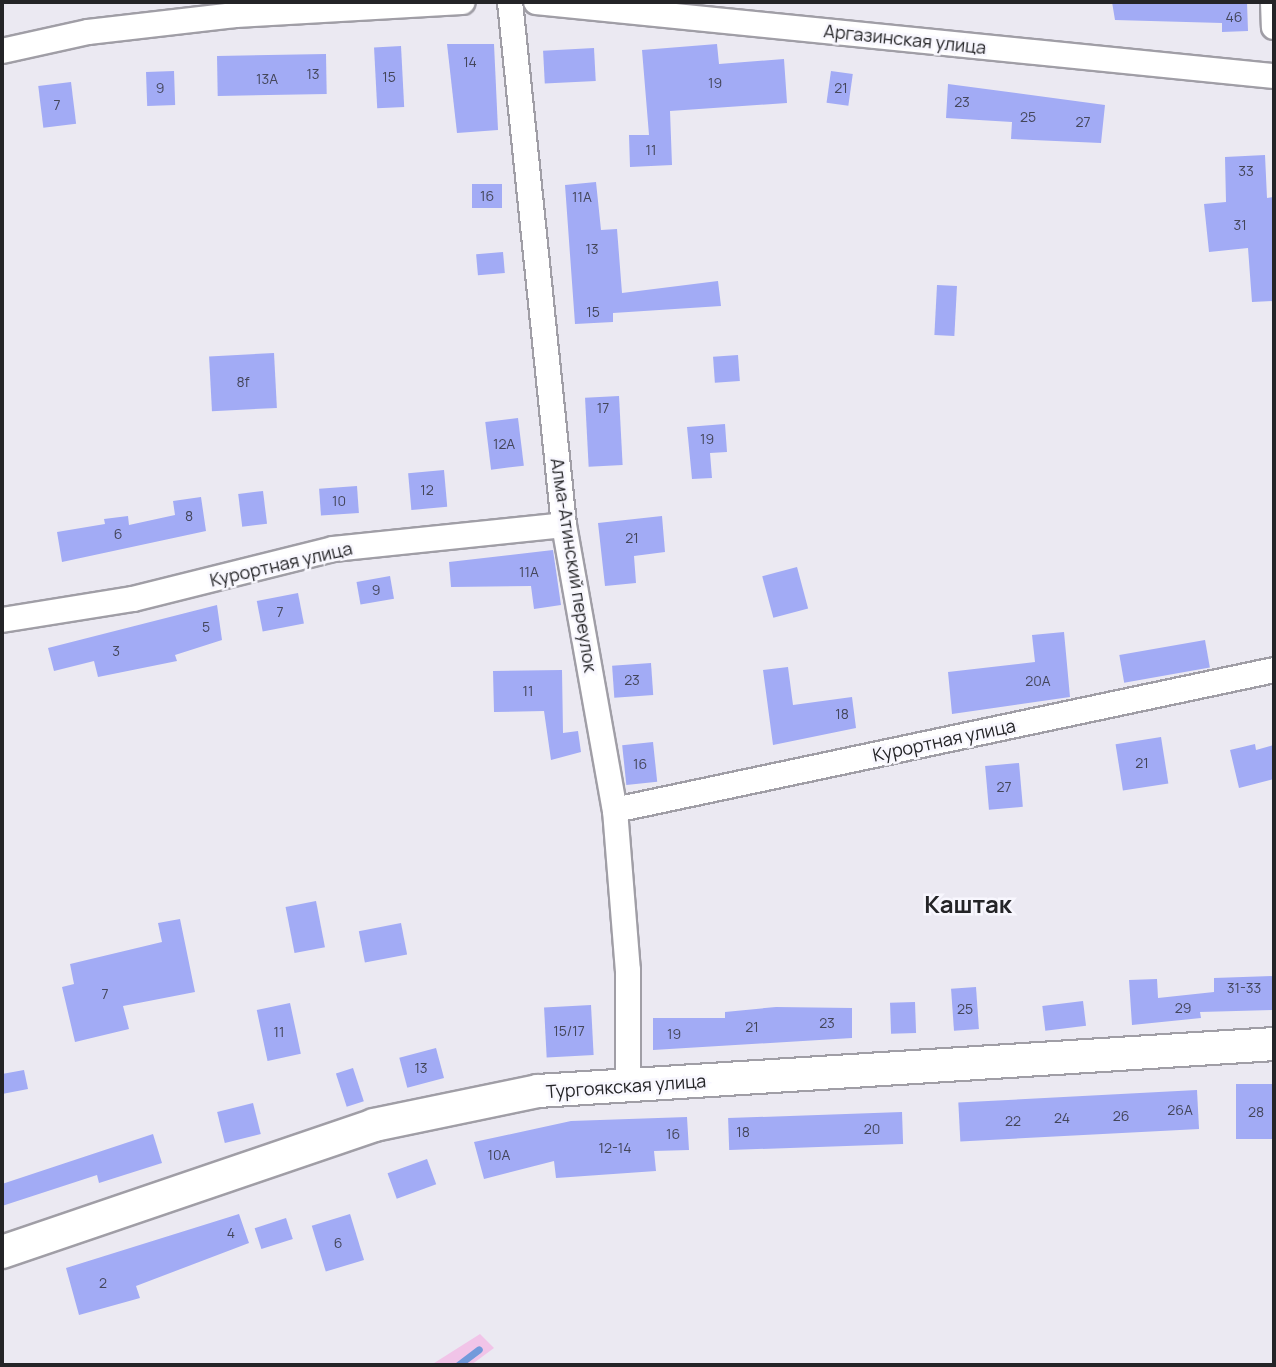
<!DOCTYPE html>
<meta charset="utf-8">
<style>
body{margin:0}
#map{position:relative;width:1276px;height:1367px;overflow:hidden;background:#ebe9f2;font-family:Manrope,sans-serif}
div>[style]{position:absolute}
.green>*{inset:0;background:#f1c4e8}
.stream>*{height:7px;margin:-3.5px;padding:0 3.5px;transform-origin:3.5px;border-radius:3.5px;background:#729adb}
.building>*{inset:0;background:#a2abf5;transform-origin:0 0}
.roads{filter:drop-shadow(2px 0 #a09ea6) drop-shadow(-2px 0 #a09ea6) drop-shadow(0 2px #a09ea6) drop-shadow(0 -2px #a09ea6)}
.minor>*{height:24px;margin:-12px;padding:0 12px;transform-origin:12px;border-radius:12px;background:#fff}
.major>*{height:32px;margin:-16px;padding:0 16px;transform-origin:16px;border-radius:16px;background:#fff}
span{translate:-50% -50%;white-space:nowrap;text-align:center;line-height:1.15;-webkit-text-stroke:5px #f8f7fe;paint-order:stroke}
.number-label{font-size:14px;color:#44465a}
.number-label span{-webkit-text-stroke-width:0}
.street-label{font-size:18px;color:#242427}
.district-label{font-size:24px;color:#242427;font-weight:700}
.frame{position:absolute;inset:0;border:4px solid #242427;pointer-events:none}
</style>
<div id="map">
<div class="green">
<div style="clip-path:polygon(480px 1334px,494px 1348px,471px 1365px,431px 1365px)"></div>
</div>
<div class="stream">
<div style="left:458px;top:1365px;width:26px;rotate:-37deg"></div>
</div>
<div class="building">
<div style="clip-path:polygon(1112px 2px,1247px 2px,1248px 31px,1222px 32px,1222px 23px,1115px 20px)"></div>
<div style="clip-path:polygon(447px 44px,494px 44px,498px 130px,457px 133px)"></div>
<div style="clip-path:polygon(717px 44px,719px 64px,784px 59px,787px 103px,670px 111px,672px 165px,630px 167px,629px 135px,649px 135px,642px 50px)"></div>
<div style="left:401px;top:46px;width:61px;height:27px;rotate:87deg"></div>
<div style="left:594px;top:48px;width:33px;height:51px;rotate:87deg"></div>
<div style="left:326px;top:54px;width:40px;height:109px;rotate:89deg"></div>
<div style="left:174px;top:71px;width:34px;height:28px;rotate:88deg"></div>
<div style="left:831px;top:71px;width:22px;height:32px;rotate:8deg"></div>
<div style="left:71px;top:82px;width:42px;height:33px;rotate:83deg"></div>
<div style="clip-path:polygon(948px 84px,1105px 105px,1101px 143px,1011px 139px,1012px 122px,946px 118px)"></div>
<div style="clip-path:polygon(1265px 155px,1267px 198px,1274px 197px,1274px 301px,1252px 302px,1248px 248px,1209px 252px,1204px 204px,1226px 202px,1225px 157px)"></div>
<div style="clip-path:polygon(596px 182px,601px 230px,617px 229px,622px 293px,718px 281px,721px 306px,613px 313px,613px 322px,575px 324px,565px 185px)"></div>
<div style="left:472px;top:184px;width:30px;height:24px"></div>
<div style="left:503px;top:252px;width:21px;height:27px;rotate:85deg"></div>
<div style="left:937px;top:285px;width:20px;height:50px;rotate:3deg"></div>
<div style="left:274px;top:353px;width:55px;height:65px;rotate:87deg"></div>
<div style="left:738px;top:355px;width:26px;height:25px;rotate:86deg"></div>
<div style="left:619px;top:396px;width:69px;height:34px;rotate:87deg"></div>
<div style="left:518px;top:418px;width:48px;height:33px;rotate:83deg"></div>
<div style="clip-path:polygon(725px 424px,727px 452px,710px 453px,712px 478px,692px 479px,687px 427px)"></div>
<div style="left:444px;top:470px;width:37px;height:36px;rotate:85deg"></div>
<div style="left:357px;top:486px;width:27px;height:38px;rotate:86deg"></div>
<div style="left:263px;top:491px;width:33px;height:25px;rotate:83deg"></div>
<div style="clip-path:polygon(201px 497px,206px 531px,62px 562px,57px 532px,105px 524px,104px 519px,128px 516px,129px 525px,175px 515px,173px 501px)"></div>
<div style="clip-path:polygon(662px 516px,665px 552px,634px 556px,636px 583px,605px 586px,598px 523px)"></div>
<div style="clip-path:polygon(553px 550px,561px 605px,534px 609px,531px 586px,451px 587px,449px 562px)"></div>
<div style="left:797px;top:567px;width:43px;height:36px;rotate:75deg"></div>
<div style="left:390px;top:576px;width:23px;height:34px;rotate:80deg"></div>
<div style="left:298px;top:593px;width:31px;height:42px;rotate:79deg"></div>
<div style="clip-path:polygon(217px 605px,222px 640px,175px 655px,177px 661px,98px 677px,94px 661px,54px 671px,48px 648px)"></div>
<div style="clip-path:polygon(1064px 632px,1070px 697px,952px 714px,948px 672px,1035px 662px,1032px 635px)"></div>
<div style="left:1205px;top:640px;width:28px;height:87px;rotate:80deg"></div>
<div style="left:651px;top:663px;width:32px;height:39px;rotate:86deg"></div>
<div style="clip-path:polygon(788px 667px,793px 705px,852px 697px,856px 728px,773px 745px,763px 670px)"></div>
<div style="clip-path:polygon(562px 670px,563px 733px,578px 731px,581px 752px,551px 760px,544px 711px,494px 712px,493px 671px)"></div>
<div style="left:1161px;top:737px;width:47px;height:46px;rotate:81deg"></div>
<div style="left:653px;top:742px;width:40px;height:31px;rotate:84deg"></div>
<div style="clip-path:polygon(1255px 744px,1256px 750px,1274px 745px,1274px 779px,1239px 788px,1230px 750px)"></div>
<div style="left:1019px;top:763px;width:44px;height:34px;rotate:85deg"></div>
<div style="left:316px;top:901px;width:47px;height:31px;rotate:79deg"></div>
<div style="clip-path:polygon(180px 919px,195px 992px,123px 1006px,129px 1029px,75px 1042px,62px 987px,74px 984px,70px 964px,162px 942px,158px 923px)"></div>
<div style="left:401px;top:923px;width:32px;height:43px;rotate:79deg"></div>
<div style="clip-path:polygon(1274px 976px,1274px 1010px,1200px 1012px,1201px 1018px,1132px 1025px,1129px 980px,1157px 979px,1158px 998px,1214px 992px,1214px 978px)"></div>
<div style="left:976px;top:987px;width:42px;height:25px;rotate:86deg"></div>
<div style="left:1083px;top:1001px;width:25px;height:41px;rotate:83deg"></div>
<div style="left:915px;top:1002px;width:31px;height:25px;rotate:88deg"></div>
<div style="left:290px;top:1003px;width:52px;height:34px;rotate:78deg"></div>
<div style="left:591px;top:1005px;width:50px;height:47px;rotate:87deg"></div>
<div style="clip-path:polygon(776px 1007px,852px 1008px,852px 1038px,653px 1050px,653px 1018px,725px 1018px,725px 1012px)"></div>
<div style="left:436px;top:1048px;width:31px;height:38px;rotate:75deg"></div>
<div style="left:353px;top:1068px;width:35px;height:18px;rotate:72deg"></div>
<div style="clip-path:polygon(24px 1070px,28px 1089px,2px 1094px,2px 1074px)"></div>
<div style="left:1274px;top:1084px;width:55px;height:38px;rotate:90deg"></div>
<div style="left:1197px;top:1090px;width:39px;height:239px;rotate:87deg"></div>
<div style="left:253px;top:1103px;width:32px;height:37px;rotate:76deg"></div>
<div style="left:902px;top:1112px;width:32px;height:174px;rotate:88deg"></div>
<div style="clip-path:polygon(687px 1117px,689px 1150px,654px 1151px,656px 1171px,556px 1178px,554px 1161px,484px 1179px,474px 1142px,571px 1121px)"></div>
<div style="clip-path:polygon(153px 1134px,162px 1163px,99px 1183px,97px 1175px,2px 1206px,2px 1184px)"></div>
<div style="left:427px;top:1159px;width:27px;height:42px;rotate:70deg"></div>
<div style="clip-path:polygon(239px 1214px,249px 1243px,136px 1286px,140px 1298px,79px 1315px,66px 1268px)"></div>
<div style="left:350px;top:1214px;width:48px;height:40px;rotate:73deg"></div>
<div style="left:286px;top:1218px;width:22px;height:33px;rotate:72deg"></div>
</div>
<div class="roads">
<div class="minor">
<div style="left:510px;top:2px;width:526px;rotate:84.11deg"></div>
<div style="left:564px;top:525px;width:290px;rotate:79.9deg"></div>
<div style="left:615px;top:810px;width:161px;rotate:85.4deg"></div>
<div style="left:628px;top:970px;width:116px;rotate:90deg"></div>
<div style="left:536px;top:2px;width:742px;rotate:5.73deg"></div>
<div style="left:1273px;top:2px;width:25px;rotate:88deg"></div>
<div style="left:2px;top:51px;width:88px;rotate:-12.5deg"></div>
<div style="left:88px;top:32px;width:148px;rotate:-6.6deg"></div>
<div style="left:235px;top:15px;width:228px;rotate:-3.3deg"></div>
<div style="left:2px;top:620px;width:133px;rotate:-9.1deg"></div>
<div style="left:133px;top:599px;width:206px;rotate:-14deg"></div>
<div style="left:333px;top:549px;width:232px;rotate:-5.9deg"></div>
<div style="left:615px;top:810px;width:674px;rotate:-11.99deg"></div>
</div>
<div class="major">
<div style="left:2px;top:1252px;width:393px;rotate:-18.8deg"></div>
<div style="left:374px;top:1125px;width:167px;rotate:-11.7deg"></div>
<div style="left:538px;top:1091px;width:737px;rotate:-3.65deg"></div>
</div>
</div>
<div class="number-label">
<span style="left:1234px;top:17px">46</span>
<span style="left:470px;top:62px">14</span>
<span style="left:313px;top:74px">13</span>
<span style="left:389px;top:77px">15</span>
<span style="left:267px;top:79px">13А</span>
<span style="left:715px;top:83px">19</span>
<span style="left:160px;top:88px">9</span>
<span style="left:841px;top:88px">21</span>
<span style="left:962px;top:102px">23</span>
<span style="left:57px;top:105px">7</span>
<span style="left:1028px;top:117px">25</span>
<span style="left:1083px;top:122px">27</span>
<span style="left:651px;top:150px">11</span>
<span style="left:1246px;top:171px">33</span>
<span style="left:487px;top:196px">16</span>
<span style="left:582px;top:197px">11А</span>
<span style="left:1240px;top:225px">31</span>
<span style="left:592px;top:249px">13</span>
<span style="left:593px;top:312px">15</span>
<span style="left:243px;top:382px">8f</span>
<span style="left:603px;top:408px">17</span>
<span style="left:707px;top:439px">19</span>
<span style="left:504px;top:444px">12А</span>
<span style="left:427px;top:490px">12</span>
<span style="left:339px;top:501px">10</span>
<span style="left:189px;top:516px">8</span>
<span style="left:118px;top:534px">6</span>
<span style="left:632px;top:538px">21</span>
<span style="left:529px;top:572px">11А</span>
<span style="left:376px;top:590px">9</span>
<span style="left:280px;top:612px">7</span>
<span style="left:206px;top:627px">5</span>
<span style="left:116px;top:651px">3</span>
<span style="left:632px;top:680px">23</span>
<span style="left:1038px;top:681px">20А</span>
<span style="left:528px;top:691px">11</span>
<span style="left:842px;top:714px">18</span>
<span style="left:1142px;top:763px">21</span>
<span style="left:640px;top:764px">16</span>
<span style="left:1004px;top:787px">27</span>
<span style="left:1244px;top:988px">31-33</span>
<span style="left:105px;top:994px">7</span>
<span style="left:1183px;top:1008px">29</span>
<span style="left:965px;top:1009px">25</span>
<span style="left:827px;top:1023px">23</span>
<span style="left:752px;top:1027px">21</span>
<span style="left:569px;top:1031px">15/17</span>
<span style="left:279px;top:1032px">11</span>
<span style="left:674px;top:1034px">19</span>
<span style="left:421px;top:1068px">13</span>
<span style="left:1180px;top:1110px">26А</span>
<span style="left:1256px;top:1112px">28</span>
<span style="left:1121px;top:1116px">26</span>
<span style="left:1062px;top:1118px">24</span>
<span style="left:1013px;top:1121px">22</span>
<span style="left:872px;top:1129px">20</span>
<span style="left:743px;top:1132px">18</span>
<span style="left:673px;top:1134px">16</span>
<span style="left:615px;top:1148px">12-14</span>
<span style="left:499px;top:1155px">10А</span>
<span style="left:231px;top:1233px">4</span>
<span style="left:338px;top:1243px">6</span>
<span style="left:103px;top:1283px">2</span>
</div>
<div class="street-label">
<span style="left:905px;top:39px;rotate:6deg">Аргазинская улица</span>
<span style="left:281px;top:564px;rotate:-13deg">Курортная улица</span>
<span style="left:574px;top:565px;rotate:81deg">Алма-Атинский переулок</span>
<span style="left:944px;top:740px;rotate:-12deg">Курортная улица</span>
<span style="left:626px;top:1086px;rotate:-4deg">Тургоякская улица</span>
</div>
<div class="district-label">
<span style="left:968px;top:904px">Каштак</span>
</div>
<div class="frame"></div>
</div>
